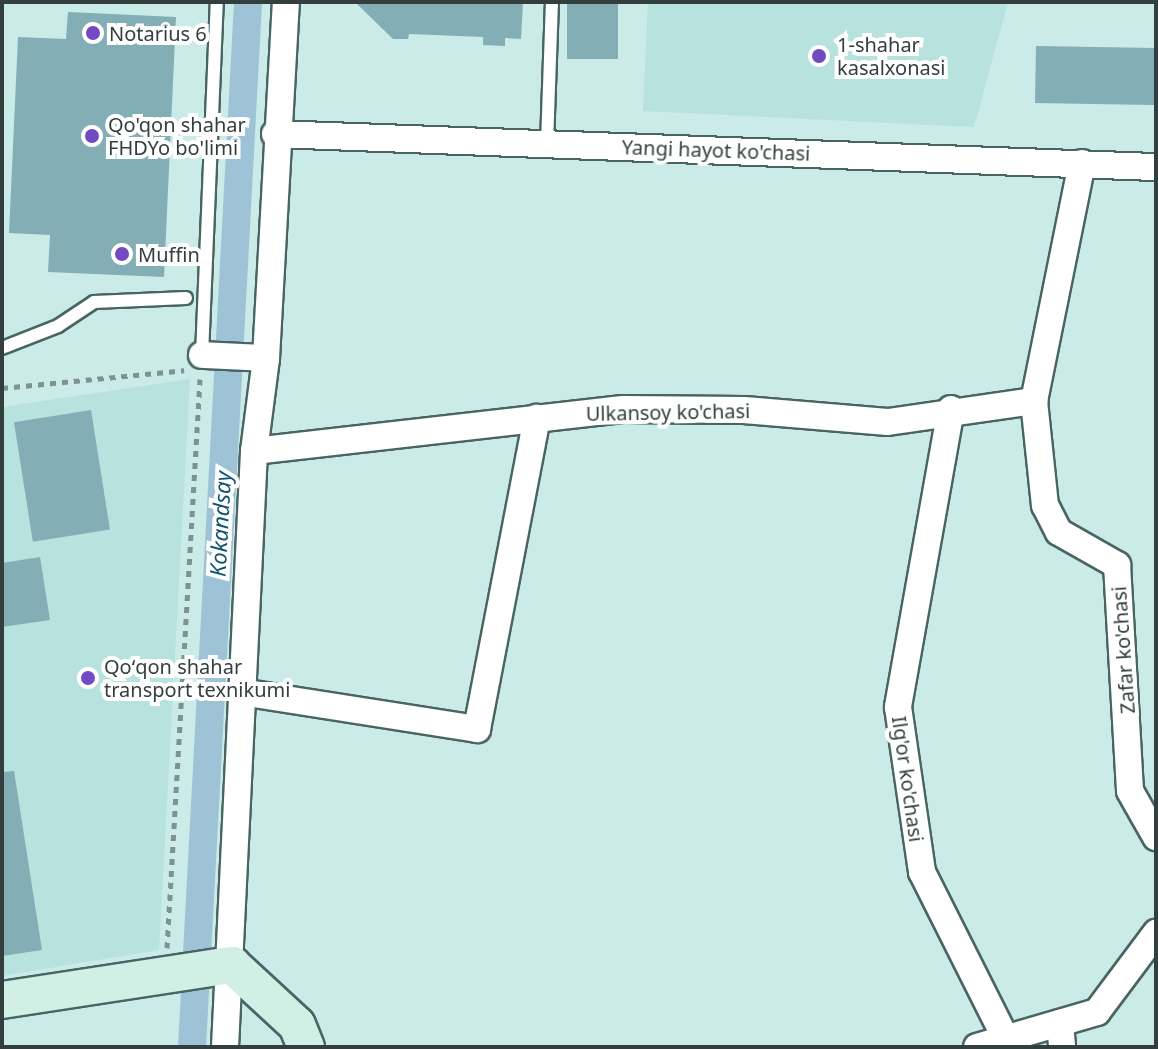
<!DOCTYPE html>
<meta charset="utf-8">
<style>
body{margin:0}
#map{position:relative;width:1158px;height:1049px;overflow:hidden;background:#caebe7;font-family:"Noto Sans",sans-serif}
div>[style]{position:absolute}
.built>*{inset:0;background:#b7e2de}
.canal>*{height:28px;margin:-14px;padding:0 14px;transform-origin:14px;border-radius:14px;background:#9fc3d6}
.building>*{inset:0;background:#83aeb5;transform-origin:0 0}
.path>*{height:5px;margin-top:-2.5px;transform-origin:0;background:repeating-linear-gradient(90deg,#7c9390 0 6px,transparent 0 12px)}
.roads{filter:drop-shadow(2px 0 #486563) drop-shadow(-2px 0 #486563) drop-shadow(0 2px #486563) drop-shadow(0 -2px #486563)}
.lane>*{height:12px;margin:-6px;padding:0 6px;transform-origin:6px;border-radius:6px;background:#fff}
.street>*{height:26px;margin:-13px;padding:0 13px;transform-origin:13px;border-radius:13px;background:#fff}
.secondary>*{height:36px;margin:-18px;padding:0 18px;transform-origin:18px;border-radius:18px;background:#d2efe5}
.dots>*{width:22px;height:22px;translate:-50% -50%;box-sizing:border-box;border:4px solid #fff;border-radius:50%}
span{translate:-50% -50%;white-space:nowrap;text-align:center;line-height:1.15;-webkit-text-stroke:8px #fff;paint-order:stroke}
.poi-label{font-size:20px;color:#323f3e}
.left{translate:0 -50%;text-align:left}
.street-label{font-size:20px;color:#323f3e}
.water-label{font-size:22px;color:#10536e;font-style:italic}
.frame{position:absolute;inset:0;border:4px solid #323f3e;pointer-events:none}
</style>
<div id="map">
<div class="built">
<div style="clip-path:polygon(648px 2px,1008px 2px,974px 127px,643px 111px)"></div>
<div style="clip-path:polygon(190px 379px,159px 950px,2px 976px,2px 407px)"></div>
</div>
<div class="canal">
<div style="left:192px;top:1047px;width:1046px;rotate:-86.93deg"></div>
</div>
<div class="building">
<div style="clip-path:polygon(355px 2px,523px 2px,521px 39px,505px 38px,505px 46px,483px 45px,483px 37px,409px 34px,408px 39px,393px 39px)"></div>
<div style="left:567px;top:2px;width:51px;height:57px"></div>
<div style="clip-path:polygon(68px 12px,176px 17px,164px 277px,48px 272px,50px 235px,9px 233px,18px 37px,66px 39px)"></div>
<div style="left:1036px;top:46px;width:120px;height:57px;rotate:1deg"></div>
<div style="left:91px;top:410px;width:121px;height:78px;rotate:81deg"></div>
<div style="clip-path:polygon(40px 557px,50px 620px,2px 627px,2px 563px)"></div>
<div style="clip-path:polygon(14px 771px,42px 950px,2px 956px,2px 772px)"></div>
</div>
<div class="path">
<div style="left:2px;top:388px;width:183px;rotate:-5.6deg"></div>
<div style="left:167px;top:948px;width:570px;rotate:-86.68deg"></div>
</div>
<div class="roads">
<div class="lane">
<div style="left:547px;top:144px;width:142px;rotate:-88deg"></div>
<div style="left:2px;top:348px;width:60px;rotate:-21.4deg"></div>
<div style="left:58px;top:326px;width:43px;rotate:-33.7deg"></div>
<div style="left:94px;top:302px;width:92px;rotate:-2.5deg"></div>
<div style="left:202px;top:355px;width:353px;rotate:-87.6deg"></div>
</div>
<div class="street">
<div style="left:275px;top:134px;width:882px;rotate:2.15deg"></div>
<div style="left:1082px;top:163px;width:243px;rotate:101.4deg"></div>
<div style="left:1034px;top:401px;width:105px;rotate:84deg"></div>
<div style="left:1045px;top:505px;width:30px;rotate:63deg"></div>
<div style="left:1059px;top:532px;width:67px;rotate:29.6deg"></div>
<div style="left:1117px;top:565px;width:226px;rotate:86.7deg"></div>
<div style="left:1130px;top:791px;width:53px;rotate:60.5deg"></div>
<div style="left:202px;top:355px;width:64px;rotate:2.7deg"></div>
<div style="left:951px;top:409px;width:303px;rotate:100.1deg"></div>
<div style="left:898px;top:707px;width:167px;rotate:81.7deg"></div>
<div style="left:922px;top:872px;width:187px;rotate:63.3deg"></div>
<div style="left:254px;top:451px;width:371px;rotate:-6.5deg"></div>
<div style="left:623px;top:409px;width:121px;rotate:0.5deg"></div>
<div style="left:744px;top:410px;width:144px;rotate:4.8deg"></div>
<div style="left:888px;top:422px;width:148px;rotate:-8.2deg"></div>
<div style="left:241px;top:692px;width:239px;rotate:8.9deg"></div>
<div style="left:477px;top:729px;width:317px;rotate:-79.1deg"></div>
<div style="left:1060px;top:1023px;width:24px;rotate:85deg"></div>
<div style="left:225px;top:1047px;width:597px;rotate:-87.21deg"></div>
<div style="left:254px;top:451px;width:94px;rotate:-82.6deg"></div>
<div style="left:266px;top:358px;width:357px;rotate:-86.8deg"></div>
<div style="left:977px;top:1047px;width:125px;rotate:-16.3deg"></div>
<div style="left:1097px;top:1012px;width:99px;rotate:-53.2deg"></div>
</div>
<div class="secondary">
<div style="left:2px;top:1000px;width:233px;rotate:-8.7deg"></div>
<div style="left:232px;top:965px;width:88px;rotate:42.7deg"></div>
<div style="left:297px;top:1025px;width:24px;rotate:68deg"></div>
</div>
</div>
<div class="dots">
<div style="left:93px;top:33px;background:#724bc3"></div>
<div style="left:819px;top:56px;background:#724bc3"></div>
<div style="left:92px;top:136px;background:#724bc3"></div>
<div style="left:122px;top:254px;background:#724bc3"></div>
<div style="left:88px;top:678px;background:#724bc3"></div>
</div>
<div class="poi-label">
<span class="left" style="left:109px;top:33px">Notarius 6</span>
<span class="left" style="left:837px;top:56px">1-shahar<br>kasalxonasi</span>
<span class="left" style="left:108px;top:136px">Qo'qon shahar<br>FHDYo bo'limi</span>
<span class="left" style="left:138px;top:254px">Muffin</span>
<span class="left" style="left:104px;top:678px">Qoʻqon shahar<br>transport texnikumi</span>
</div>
<div class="street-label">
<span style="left:716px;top:150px;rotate:2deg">Yangi hayot ko'chasi</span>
<span style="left:668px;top:412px;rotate:-1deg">Ulkansoy ko'chasi</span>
<span style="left:1123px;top:650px;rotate:-94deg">Zafar ko'chasi</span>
<span style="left:908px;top:779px;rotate:82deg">Ilg'or ko'chasi</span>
</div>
<div class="water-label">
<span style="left:220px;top:524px;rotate:-87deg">Kokandsay</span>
</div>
<div class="frame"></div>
</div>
